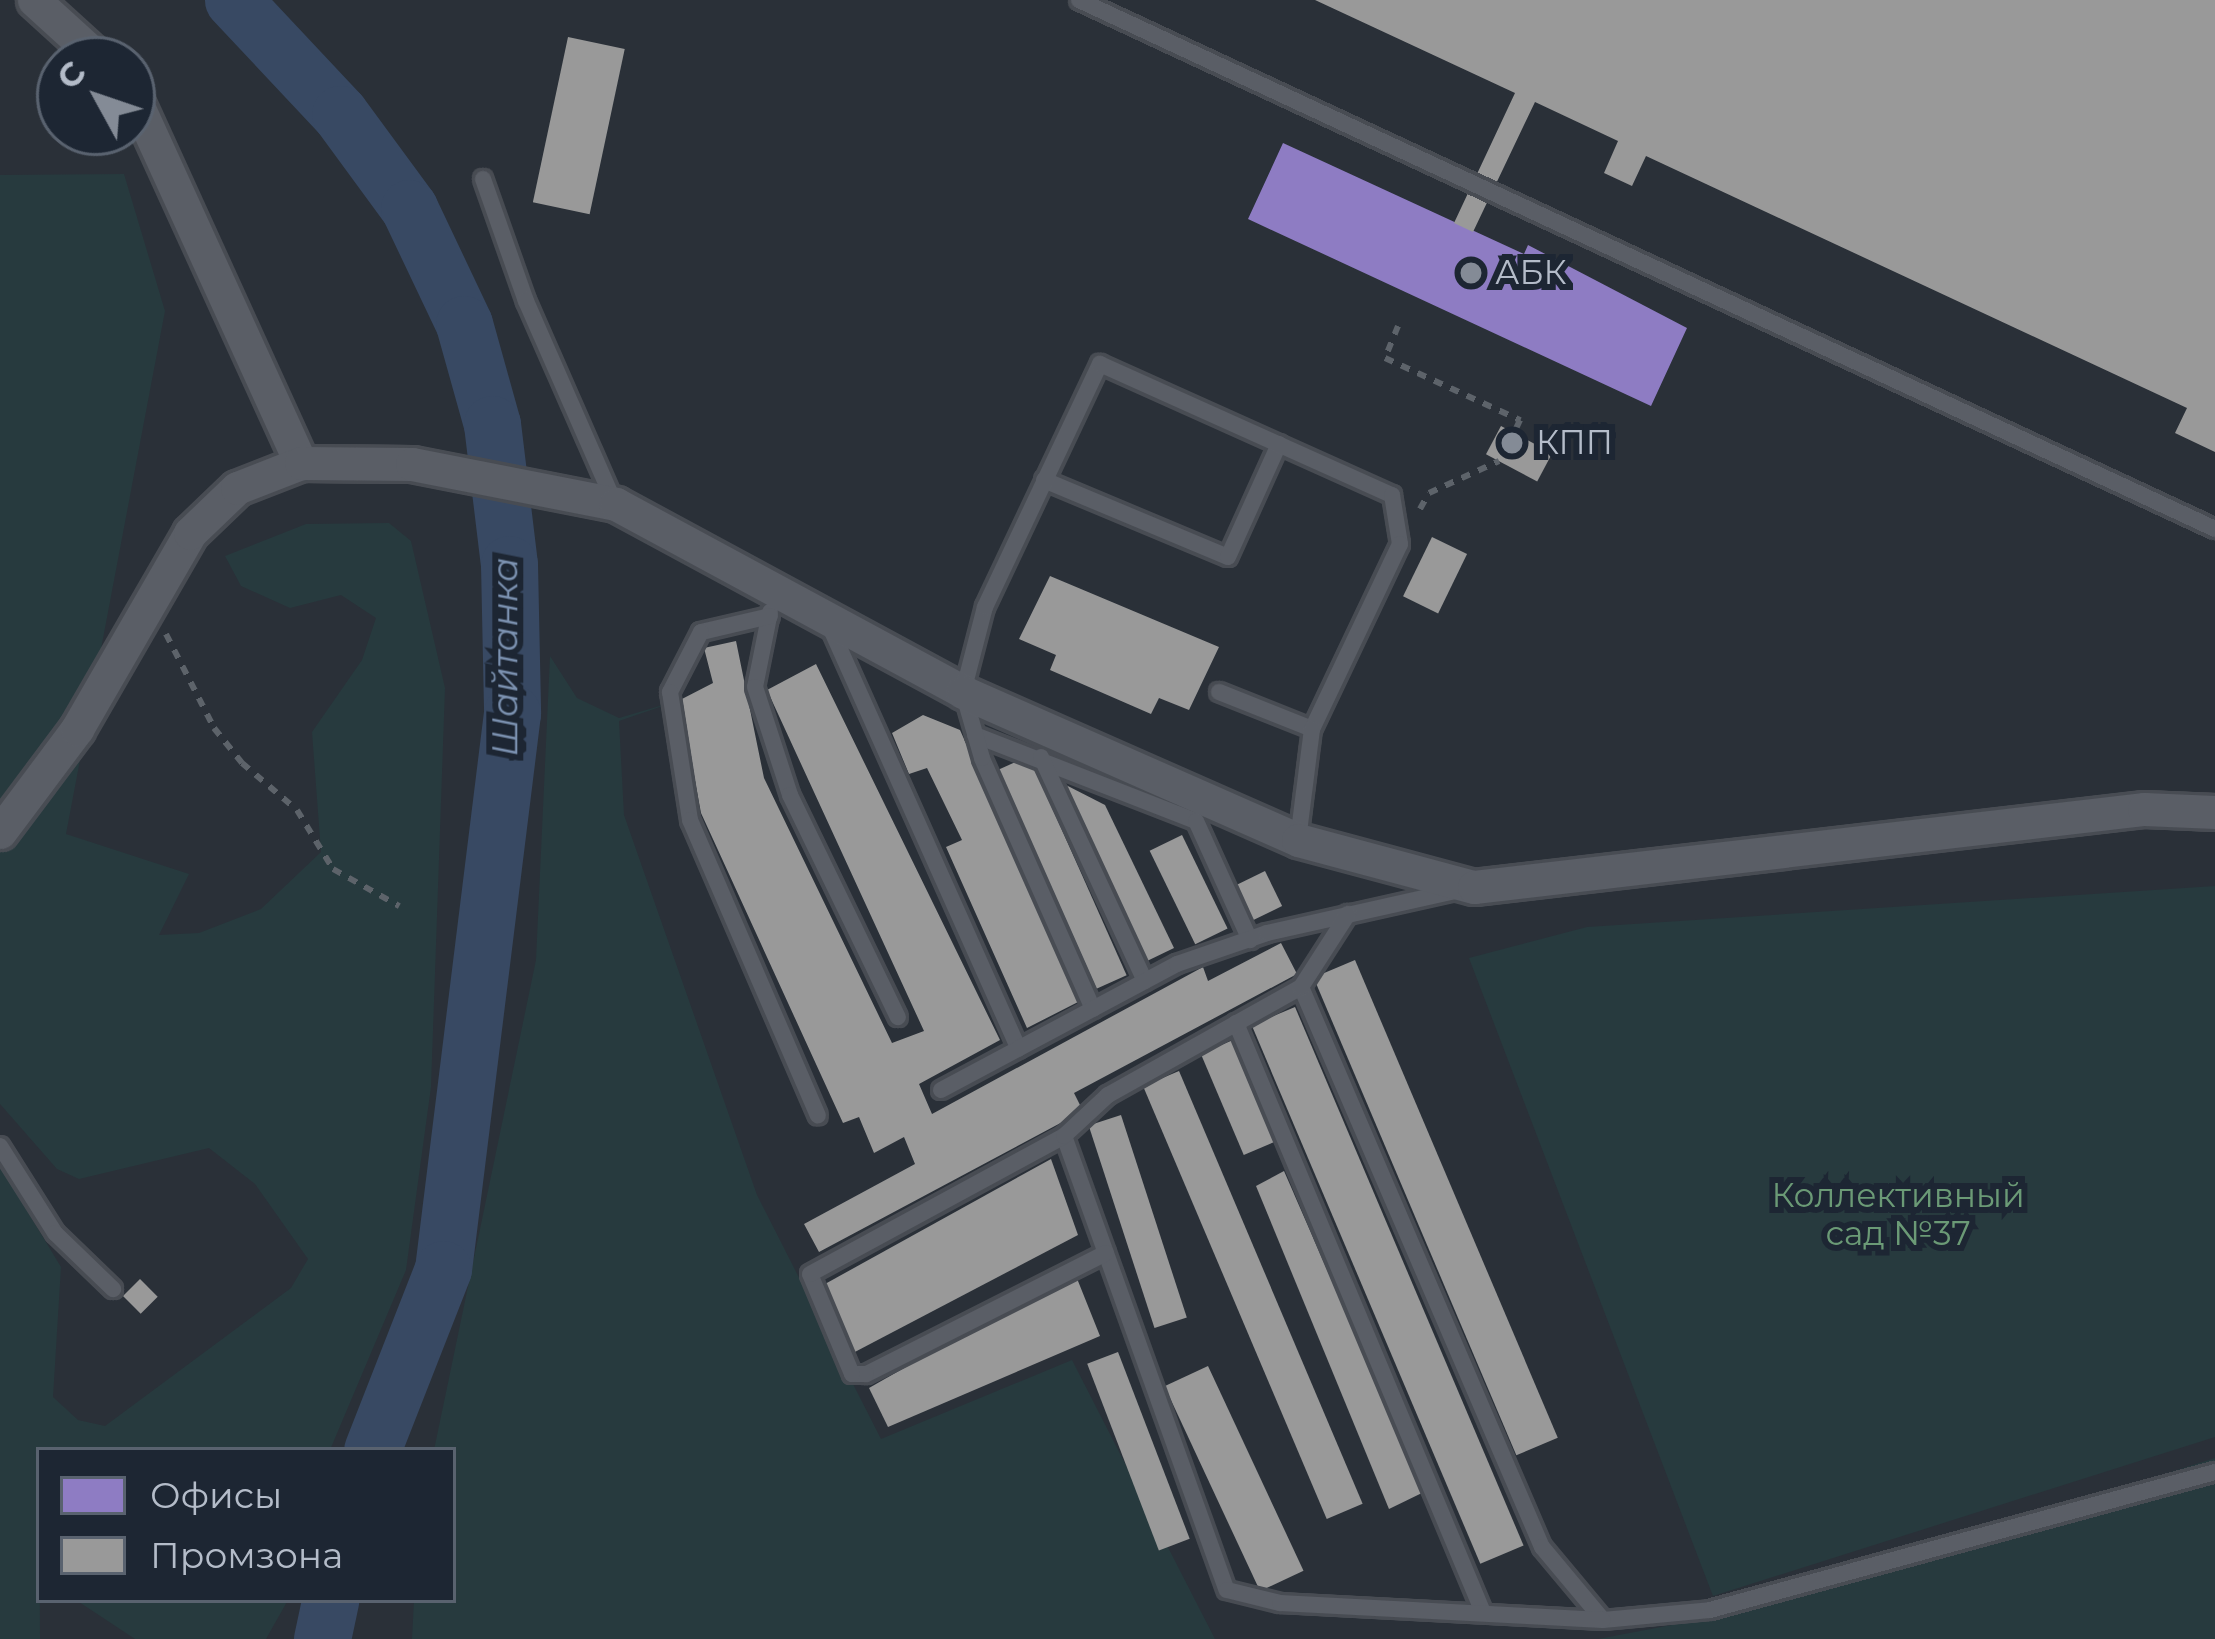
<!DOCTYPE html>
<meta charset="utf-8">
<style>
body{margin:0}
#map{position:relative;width:2215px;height:1639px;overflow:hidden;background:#2a3038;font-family:Montserrat,sans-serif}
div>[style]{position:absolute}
.green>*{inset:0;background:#273a3e}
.offices>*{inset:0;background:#8e7cc3}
.industry>*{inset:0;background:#999;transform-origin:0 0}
.river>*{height:57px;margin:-28.5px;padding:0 28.5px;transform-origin:28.5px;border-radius:28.5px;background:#384963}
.path>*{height:6px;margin-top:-3px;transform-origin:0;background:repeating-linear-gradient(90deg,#5d636a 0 9px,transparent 0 18px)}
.roads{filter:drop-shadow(3px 0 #484c53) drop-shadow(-3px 0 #484c53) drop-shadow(0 3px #484c53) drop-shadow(0 -3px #484c53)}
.service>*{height:16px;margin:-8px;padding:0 8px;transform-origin:8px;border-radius:8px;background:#5a5e66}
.minor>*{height:33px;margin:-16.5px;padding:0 16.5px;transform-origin:16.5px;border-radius:16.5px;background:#5a5e66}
.dots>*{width:33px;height:33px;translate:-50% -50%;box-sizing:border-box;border:6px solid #1d2633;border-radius:50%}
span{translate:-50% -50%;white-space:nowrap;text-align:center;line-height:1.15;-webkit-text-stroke:12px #1d2633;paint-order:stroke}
.poi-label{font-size:33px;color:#b4bcc9}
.left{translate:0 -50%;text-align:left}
.park-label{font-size:33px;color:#6b9a76}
.water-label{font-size:36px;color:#7c92b1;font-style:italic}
.legend{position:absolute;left:36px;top:1447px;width:420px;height:156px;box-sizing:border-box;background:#1d2633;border:3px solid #59626f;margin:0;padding:15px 21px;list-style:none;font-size:36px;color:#b4bcc9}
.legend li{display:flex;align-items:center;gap:24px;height:60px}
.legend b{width:60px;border:3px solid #59626f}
.north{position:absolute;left:36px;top:36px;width:120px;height:120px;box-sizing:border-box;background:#1d2633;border:3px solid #59626f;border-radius:50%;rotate:310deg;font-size:33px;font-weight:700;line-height:48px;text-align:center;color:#b4bcc9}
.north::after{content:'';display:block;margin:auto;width:42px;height:54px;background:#848b96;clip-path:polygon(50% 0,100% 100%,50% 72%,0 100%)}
</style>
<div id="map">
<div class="green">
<div style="clip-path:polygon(124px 174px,165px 311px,66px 834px,189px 874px,159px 935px,199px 933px,261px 909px,321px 852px,312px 732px,362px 660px,376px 618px,341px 595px,290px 608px,241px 586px,225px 556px,306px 524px,389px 523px,411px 541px,445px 688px,431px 1087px,406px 1270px,330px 1450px,39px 1450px,40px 1639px,0 1639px,0 1166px,61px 1267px,53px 1397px,78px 1420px,105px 1426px,291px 1288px,308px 1259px,255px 1184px,209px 1148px,79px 1179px,57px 1169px,0 1104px,0 175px)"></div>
<div style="clip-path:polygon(550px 656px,577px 698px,619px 718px,680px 700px,619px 721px,624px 815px,757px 1195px,881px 1439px,1072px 1360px,1215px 1639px,412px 1639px,414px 1600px,453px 1600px,453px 1450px,434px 1450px,536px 960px)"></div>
<div style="clip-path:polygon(2215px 886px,2215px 1437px,1713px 1596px,1469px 958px,1587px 927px)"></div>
<div style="clip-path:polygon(2215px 1458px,2215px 1639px,1598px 1639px,1719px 1616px)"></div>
<div style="clip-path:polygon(76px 1600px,288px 1600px,266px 1639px,135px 1639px)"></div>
</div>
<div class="offices">
<div style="clip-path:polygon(1283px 143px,1524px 254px,1528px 245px,1687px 328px,1651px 406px,1248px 219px)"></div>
</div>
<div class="industry">
<div style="clip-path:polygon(1315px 0,2215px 0,2215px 452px,2175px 433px,2187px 408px,1646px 156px,1632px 186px,1604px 173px,1618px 141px,1535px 102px,1473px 232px,1454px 223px,1515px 93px)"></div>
<div style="left:568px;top:37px;width:58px;height:169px;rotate:12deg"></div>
<div style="left:1501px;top:426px;width:58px;height:32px;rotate:28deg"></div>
<div style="left:1432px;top:537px;width:39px;height:66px;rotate:26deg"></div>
<div style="clip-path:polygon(1050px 576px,1219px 647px,1189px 710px,1159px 698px,1151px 714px,1050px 670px,1056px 655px,1019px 639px)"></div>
<div style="clip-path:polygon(736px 641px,764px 778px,892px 1043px,924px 1031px,767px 690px,816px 664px,1000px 1040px,919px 1084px,932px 1114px,1203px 967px,1208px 981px,1281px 943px,1297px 974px,1074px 1093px,1083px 1111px,819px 1252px,804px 1224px,915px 1164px,904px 1137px,874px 1153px,859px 1117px,843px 1123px,701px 813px,680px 700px,713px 683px,704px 648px)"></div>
<div style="clip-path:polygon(923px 715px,960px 730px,1080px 1001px,1027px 1028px,946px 847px,962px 840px,927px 768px,909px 774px,892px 733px)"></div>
<div style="left:1029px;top:756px;width:240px;height:33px;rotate:66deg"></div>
<div style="clip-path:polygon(1060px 782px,1105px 805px,1174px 948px,1145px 962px)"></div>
<div style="left:1182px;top:835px;width:104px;height:36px;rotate:64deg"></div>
<div style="left:1265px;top:871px;width:39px;height:33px;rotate:64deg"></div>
<div style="left:1355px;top:960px;width:519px;height:45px;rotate:67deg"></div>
<div style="left:1295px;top:1007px;width:585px;height:47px;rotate:67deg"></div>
<div style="left:1233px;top:1040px;width:110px;height:35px;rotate:67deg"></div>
<div style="left:1179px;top:1071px;width:470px;height:39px;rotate:67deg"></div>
<div style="left:1121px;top:1115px;width:213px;height:34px;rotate:72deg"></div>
<div style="clip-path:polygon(1051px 1159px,1078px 1235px,851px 1354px,825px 1284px)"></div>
<div style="clip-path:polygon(1284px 1171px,1424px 1492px,1389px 1509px,1256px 1186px)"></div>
<div style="clip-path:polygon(1074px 1271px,1100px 1336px,888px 1427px,869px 1388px)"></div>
<div style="left:140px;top:1279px;width:25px;height:24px;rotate:45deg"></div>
<div style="left:1118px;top:1352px;width:200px;height:33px;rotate:69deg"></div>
<div style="left:1208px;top:1366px;width:226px;height:48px;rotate:65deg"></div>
</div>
<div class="river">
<div style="left:233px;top:0;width:156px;rotate:46.8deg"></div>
<div style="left:340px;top:114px;width:117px;rotate:53.7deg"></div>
<div style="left:409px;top:208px;width:128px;rotate:64.6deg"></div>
<div style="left:464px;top:324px;width:104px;rotate:74.4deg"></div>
<div style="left:492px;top:424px;width:141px;rotate:83.1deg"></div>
<div style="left:509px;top:564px;width:149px;rotate:88.8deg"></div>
<div style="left:512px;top:713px;width:560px;rotate:97.07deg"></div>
<div style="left:443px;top:1269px;width:194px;rotate:111.4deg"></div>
<div style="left:322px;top:1639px;width:40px;rotate:-78deg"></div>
</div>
<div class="path">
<div style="left:1398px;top:326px;width:35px;rotate:112deg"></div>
<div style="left:1385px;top:358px;width:149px;rotate:24.7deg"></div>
<div style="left:1520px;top:420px;width:14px;rotate:115deg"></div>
<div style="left:1420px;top:509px;width:18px;rotate:-61deg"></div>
<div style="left:1429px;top:493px;width:77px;rotate:-24.6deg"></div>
<div style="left:166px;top:634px;width:106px;rotate:62.9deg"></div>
<div style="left:214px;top:728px;width:45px;rotate:51.3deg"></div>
<div style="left:242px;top:763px;width:72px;rotate:40.5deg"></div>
<div style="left:297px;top:810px;width:69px;rotate:58.6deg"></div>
<div style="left:333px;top:869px;width:76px;rotate:29.3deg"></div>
</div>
<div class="roads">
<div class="service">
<div style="left:1079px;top:0;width:1253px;rotate:24.97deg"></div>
<div style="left:483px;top:179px;width:129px;rotate:70.6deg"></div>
<div style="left:526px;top:301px;width:222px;rotate:66.3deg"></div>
<div style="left:1044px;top:480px;width:199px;rotate:22.7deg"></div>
<div style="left:1228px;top:557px;width:124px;rotate:-65.7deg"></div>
<div style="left:770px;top:612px;width:76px;rotate:101.3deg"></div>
<div style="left:755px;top:687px;width:114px;rotate:72deg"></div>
<div style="left:790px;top:795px;width:247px;rotate:64.1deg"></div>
<div style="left:770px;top:616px;width:71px;rotate:166.9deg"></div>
<div style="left:701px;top:632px;width:68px;rotate:117.3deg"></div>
<div style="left:670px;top:692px;width:130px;rotate:81.1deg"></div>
<div style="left:690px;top:820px;width:322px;rotate:66.6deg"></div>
<div style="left:830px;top:627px;width:462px;rotate:65.9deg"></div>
<div style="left:1219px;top:692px;width:100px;rotate:21.7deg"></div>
<div style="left:975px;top:735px;width:237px;rotate:21.3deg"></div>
<div style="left:1196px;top:821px;width:131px;rotate:65.6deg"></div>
<div style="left:1041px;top:757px;width:247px;rotate:65.1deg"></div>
<div style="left:1301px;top:987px;width:610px;rotate:66.72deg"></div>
<div style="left:1542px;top:1547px;width:95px;rotate:50.1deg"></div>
<div style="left:1603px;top:1620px;width:107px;rotate:-5.3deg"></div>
<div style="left:1710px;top:1610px;width:524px;rotate:-15.28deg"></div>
<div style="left:1093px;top:1009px;width:274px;rotate:-113.9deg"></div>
<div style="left:982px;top:758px;width:69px;rotate:-106.1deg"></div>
<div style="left:963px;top:692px;width:88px;rotate:-75.5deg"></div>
<div style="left:985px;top:607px;width:269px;rotate:-64.7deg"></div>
<div style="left:1100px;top:364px;width:320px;rotate:24.2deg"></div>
<div style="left:1392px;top:495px;width:50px;rotate:80.7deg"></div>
<div style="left:1400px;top:544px;width:205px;rotate:115.4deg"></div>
<div style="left:1312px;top:729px;width:112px;rotate:97.2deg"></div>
<div style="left:1236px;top:1023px;width:636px;rotate:67.26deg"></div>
<div style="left:941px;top:1090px;width:268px;rotate:-28.1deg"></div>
<div style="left:1177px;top:964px;width:95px;rotate:-19deg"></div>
<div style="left:1267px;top:933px;width:193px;rotate:-12.6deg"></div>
<div style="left:1064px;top:1136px;width:482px;rotate:70.3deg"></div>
<div style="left:1227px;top:1590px;width:55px;rotate:13.8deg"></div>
<div style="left:1280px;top:1603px;width:323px;rotate:3deg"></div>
<div style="left:0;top:1146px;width:103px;rotate:57.7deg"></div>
<div style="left:55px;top:1233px;width:81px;rotate:44deg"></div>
<div style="left:1106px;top:1253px;width:269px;rotate:153.2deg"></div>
<div style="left:866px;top:1374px;width:14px;rotate:180deg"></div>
<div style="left:852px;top:1374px;width:108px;rotate:-112.8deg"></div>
<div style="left:810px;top:1274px;width:289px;rotate:-28.5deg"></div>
<div style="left:1064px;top:1136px;width:60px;rotate:-43deg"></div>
<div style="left:1108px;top:1095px;width:221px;rotate:-29.2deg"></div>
<div style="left:1301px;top:987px;width:87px;rotate:-57.2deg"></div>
</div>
<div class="minor">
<div style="left:34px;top:0;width:89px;rotate:42.3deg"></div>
<div style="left:132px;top:93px;width:407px;rotate:65.5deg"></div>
<div style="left:0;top:832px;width:129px;rotate:-53.2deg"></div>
<div style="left:77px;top:729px;width:226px;rotate:-60deg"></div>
<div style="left:190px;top:533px;width:65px;rotate:-43.8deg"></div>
<div style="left:237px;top:488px;width:69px;rotate:-21.3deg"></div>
<div style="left:301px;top:463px;width:111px;rotate:0.5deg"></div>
<div style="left:412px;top:464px;width:208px;rotate:11.1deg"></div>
<div style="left:616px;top:504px;width:395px;rotate:28.4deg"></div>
<div style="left:963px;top:692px;width:366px;rotate:23.8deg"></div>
<div style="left:1298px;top:840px;width:182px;rotate:15deg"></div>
<div style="left:1474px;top:887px;width:675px;rotate:-6.64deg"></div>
<div style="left:2144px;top:809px;width:71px;rotate:2.4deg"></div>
</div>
</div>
<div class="dots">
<div style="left:1471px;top:273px;background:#848b96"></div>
<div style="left:1512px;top:443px;background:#848b96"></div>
</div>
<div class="poi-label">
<span class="left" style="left:1495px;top:273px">АБК</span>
<span class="left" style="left:1536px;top:443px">КПП</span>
</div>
<div class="park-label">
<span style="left:1898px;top:1215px">Коллективный<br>сад №37</span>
</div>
<div class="water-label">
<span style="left:505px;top:657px;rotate:-90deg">Шайтанка</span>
</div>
<ul class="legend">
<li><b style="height:33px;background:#8e7cc3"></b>Офисы</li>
<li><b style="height:33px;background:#999"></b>Промзона</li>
</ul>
<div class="north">С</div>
</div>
